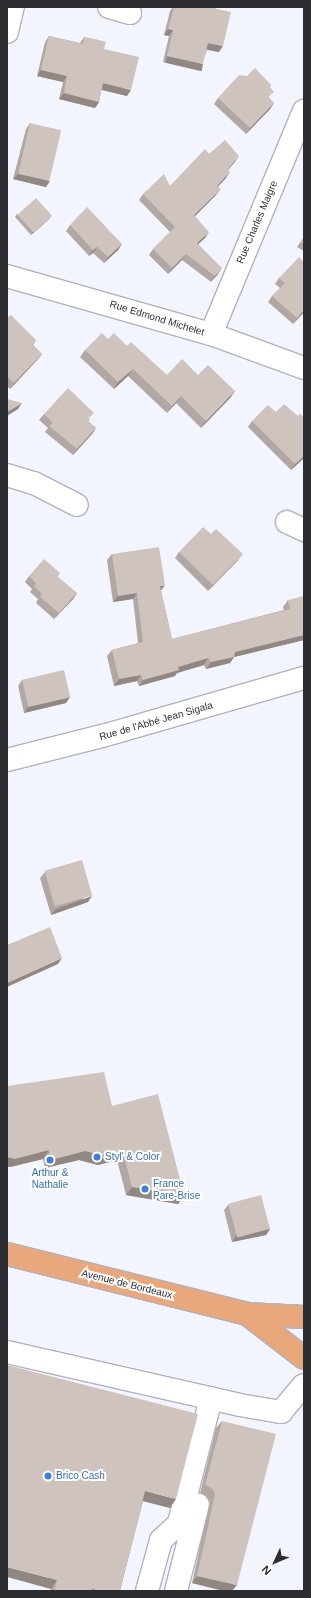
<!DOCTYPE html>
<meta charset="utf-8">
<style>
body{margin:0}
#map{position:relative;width:311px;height:1598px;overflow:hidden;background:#f3f5fe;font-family:Helvetica,sans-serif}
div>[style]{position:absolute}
.roads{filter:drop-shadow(1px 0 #b0b2bd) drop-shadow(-1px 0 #b0b2bd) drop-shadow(0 1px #b0b2bd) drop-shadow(0 -1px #b0b2bd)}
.minor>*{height:22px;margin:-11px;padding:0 11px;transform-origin:11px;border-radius:11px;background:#fff}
.major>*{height:22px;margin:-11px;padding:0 11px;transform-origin:11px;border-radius:11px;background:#e9a77c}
.wall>*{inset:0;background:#b2a8a3}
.shaded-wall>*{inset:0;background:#918884;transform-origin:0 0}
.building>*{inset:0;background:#cfc3bd;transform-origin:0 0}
.dots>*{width:11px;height:11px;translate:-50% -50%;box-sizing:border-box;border:2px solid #fff;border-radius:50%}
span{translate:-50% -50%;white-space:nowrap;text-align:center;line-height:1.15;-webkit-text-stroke:4px #fff;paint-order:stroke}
.street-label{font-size:10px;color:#2c2d31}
.shop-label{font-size:10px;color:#366cbe}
.left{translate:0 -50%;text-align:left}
.frame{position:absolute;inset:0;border:8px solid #2c2d31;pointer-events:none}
.north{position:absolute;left:255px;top:1542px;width:40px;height:40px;-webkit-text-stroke:3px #fff;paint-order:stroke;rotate:226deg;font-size:11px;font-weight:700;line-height:16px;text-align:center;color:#2c2d31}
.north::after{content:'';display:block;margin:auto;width:14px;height:18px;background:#2c2d31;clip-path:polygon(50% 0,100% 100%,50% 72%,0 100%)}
</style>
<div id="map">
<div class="roads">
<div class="minor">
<div style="left:109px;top:7px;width:22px;rotate:16deg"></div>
<div style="left:7px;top:32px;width:26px;rotate:-77deg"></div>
<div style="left:7px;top:276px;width:212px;rotate:15.9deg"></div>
<div style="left:211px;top:334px;width:99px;rotate:20.1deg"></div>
<div style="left:211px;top:334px;width:242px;rotate:-67.4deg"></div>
<div style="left:7px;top:475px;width:28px;rotate:17deg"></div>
<div style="left:34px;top:483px;width:48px;rotate:27.1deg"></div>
<div style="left:287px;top:522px;width:19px;rotate:25deg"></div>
<div style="left:7px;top:760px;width:102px;rotate:-14.2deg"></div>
<div style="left:106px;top:735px;width:206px;rotate:-16.1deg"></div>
<div style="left:7px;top:1352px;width:239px;rotate:12.8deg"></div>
<div style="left:240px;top:1405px;width:42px;rotate:9.7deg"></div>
<div style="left:281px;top:1412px;width:35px;rotate:-50deg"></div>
<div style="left:147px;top:1591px;width:53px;rotate:-74.6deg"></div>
<div style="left:161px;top:1540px;width:25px;rotate:-43deg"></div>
<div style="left:179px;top:1523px;width:129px;rotate:-75.6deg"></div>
<div style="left:176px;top:1591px;width:89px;rotate:-75.7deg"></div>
</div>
<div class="major">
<div style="left:7px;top:1254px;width:247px;rotate:14deg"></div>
<div style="left:247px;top:1314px;width:57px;rotate:3deg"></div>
<div style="left:247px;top:1314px;width:72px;rotate:37.7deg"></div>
</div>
</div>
<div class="wall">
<div style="clip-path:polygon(173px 7px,216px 7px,219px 52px,207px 50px,199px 70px,163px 62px,169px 36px,164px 35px,170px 11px)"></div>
<div style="clip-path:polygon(49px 36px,80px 43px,84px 37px,104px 49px,127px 96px,101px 90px,99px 102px,95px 108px,59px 99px,63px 82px,37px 76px,45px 42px)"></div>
<div style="clip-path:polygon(270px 87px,269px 98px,274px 103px,270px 109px,246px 134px,214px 104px,218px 98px)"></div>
<div style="clip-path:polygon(30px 123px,46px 187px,13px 179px,26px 129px)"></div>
<div style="clip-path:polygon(209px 154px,235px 162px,228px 170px,226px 178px,218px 186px,216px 195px,195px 216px,205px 238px,198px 244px,218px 274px,211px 282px,182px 260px,168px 274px,149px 255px,153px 249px,170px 232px,139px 200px,143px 194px,170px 186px)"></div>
<div style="clip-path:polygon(17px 214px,49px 219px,31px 235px,15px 217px)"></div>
<div style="clip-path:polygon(70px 225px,122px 244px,118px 250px,104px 263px,93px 253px,89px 256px,66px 231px)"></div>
<div style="clip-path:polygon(304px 237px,304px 251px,297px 247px)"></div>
<div style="clip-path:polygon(304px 262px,304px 312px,293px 324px,268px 302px,272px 296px,280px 288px,275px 284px,279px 278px)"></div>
<div style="clip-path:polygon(7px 318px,36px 340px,33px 345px,42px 354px,38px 359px,10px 389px,7px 386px)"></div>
<div style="clip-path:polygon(108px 339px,127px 346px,167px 375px,198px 375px,235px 391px,230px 398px,201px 428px,176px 403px,167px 413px,128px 376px,114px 389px,80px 357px,85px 350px)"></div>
<div style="clip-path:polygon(44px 414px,90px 419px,88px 421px,96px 428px,92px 434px,73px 455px,45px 432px,48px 428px,39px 420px)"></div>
<div style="clip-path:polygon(252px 421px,304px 458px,291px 470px,248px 427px)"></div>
<div style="clip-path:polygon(179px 552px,238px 560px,208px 591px,175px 558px)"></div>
<div style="clip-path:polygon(112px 554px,161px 591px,172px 639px,284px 610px,283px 607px,288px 600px,304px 640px,234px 657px,230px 663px,206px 669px,204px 665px,177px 673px,175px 676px,139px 686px,137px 681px,114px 686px,107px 656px,112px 650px,138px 643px,133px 599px,113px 602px,107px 560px)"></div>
<div style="clip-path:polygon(60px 573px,57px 577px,77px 593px,73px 599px,54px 619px,36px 603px,38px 599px,30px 592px,32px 589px,25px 582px,29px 576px)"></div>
<div style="clip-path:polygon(22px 680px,70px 697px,66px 703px,24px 713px,18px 686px)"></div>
<div style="clip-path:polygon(45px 872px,88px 902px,51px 915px,40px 878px)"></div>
<div style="clip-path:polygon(7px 1086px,112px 1106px,184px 1195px,178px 1204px,126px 1195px,117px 1160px,98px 1165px,79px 1160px,45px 1168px,43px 1159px,10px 1167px,7px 1166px)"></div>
<div style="clip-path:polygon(228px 1205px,270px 1229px,266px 1235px,232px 1242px,224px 1210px)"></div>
<div style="clip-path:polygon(7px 1365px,170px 1508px,143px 1501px,120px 1591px,50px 1591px,51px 1589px)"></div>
<div style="clip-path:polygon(222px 1421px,232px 1591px,224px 1591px,192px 1583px,210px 1501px,206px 1496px,200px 1493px,216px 1428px)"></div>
</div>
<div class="shaded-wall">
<div style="clip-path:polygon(168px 29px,173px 30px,169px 36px,164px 35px)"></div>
<div style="clip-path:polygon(208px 43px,223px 46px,219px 52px,204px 49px)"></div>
<div style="left:167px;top:56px;width:37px;height:7px;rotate:13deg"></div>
<div style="clip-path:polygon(41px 70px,67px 76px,63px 82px,37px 76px)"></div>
<div style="clip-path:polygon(103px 83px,131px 90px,127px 96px,99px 89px)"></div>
<div style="clip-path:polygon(64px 93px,99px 102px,95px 108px,59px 99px)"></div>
<div style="clip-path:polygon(274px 103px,270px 109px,246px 134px,250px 128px)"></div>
<div style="clip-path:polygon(239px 156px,235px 162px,223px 175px,228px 169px)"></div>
<div style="clip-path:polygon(230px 172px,226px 178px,213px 192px,217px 186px)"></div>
<div style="clip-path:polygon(18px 174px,50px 181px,46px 187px,13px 179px)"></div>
<div style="clip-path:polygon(221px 189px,216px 195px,190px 221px,194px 215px)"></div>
<div style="clip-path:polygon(52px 216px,49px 219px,31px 235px,33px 232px)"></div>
<div style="clip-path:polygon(209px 232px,205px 238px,193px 249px,197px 243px)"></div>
<div style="clip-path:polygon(122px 244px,118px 250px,104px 263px,108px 257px)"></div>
<div style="clip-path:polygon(97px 247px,93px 253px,89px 256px,93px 250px)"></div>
<div style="clip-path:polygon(186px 254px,182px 260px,168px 274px,172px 268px)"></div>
<div style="clip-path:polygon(222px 268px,218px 274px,211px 282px,215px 276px)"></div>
<div style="clip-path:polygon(304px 310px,304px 312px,293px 324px,297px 318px)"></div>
<div style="clip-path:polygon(42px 354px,38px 359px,10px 389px,14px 383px)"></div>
<div style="clip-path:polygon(133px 369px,128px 376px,114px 389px,118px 382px)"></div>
<div style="clip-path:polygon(235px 391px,230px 398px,201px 428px,206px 421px)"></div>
<div style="clip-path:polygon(181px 396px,176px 403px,167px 413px,172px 406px)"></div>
<div style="clip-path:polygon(22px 403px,18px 409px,7px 416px,7px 412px)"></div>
<div style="clip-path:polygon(96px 428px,92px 434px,73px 455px,77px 449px)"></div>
<div style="clip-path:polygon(304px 456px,304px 458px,291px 470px,295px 464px)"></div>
<div style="clip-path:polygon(243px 554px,238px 560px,208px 591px,213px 585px)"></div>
<div style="clip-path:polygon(165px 585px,160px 592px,160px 586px)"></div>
<div style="clip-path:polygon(77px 593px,73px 599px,54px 619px,59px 613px)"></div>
<div style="clip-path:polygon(137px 593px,133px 599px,113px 602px,118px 596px)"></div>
<div style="clip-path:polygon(304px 635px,304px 640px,234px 657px,230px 663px,206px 669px,211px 662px,235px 652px)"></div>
<div style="clip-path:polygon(208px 658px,204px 665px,177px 673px,175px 676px,139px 686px,143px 680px,178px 667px)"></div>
<div style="clip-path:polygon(141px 675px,137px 681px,114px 686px,119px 679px)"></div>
<div style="clip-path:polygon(70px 697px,66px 703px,24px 713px,28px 707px)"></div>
<div style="clip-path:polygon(92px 896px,88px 902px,51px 915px,56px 909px)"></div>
<div style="clip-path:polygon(62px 958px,58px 964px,7px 987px,7px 983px)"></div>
<div style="clip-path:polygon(49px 1150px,43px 1159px,10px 1167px,7px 1166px,7px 1157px)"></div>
<div style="clip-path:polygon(85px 1151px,123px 1152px,117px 1160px,98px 1165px,79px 1160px,45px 1168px,51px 1160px)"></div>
<div style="clip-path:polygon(132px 1187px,184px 1195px,178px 1204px,126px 1195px)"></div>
<div style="clip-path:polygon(270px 1229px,266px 1235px,232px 1242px,236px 1236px)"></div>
<div style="clip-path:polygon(145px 1491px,176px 1499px,170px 1508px,139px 1500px)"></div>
<div style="clip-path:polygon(7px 1567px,57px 1580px,51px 1589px,7px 1577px)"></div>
<div style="clip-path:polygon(197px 1576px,237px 1585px,232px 1591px,224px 1591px,192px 1583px)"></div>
<div style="clip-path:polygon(92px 1589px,100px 1591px,91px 1591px)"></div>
</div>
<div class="building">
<div style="clip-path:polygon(174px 7px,216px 7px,216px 9px,231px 12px,223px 46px,208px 43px,203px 64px,167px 56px,173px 30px,168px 29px)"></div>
<div style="clip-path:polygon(49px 36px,83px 44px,84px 37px,95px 39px,106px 42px,104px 49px,139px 57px,131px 90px,103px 83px,99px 102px,64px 93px,67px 76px,41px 70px)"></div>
<div style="clip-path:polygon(255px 68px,271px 85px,270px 87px,274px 92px,268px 97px,274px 103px,250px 128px,218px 98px,239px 75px,247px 76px)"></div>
<div style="left:30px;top:123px;width:32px;height:52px;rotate:13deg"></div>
<div style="clip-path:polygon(225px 140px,239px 156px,228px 169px,230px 172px,217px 186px,221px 189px,194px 215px,209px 232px,197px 243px,222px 268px,215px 276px,186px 254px,172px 268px,153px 249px,175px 227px,143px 194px,164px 174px,170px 186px,205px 149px,209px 154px)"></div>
<div style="left:36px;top:198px;width:24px;height:25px;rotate:48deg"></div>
<div style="clip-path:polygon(87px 207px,122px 244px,108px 257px,97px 247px,93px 250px,70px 225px)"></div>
<div style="clip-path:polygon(304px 237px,304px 244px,300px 242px)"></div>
<div style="clip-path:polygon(299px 257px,304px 262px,304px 310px,297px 318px,272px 296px,285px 283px,279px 278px)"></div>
<div style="clip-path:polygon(11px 315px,36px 340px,32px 345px,42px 354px,14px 383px,7px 376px,7px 318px)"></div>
<div style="clip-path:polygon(102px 333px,108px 339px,114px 333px,127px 346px,131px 342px,167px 375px,182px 359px,198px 375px,208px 365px,235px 391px,206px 421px,181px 396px,172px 406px,133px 369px,118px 382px,85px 350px)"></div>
<div style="clip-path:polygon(68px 388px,94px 413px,87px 420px,96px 428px,77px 449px,49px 426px,53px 423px,44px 414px)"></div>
<div style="clip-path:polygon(7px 399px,22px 403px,7px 412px)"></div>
<div style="clip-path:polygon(284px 404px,298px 416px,300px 414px,304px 417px,304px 456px,295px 464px,252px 421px,268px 405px,276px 412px)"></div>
<div style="clip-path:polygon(203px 527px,211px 534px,216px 529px,243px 554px,213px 585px,179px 552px)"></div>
<div style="clip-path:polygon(159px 547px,165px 585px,160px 586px,172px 639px,290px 609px,288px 600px,304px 596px,304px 635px,235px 652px,234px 657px,211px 662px,208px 658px,178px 667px,179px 670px,143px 680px,141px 675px,119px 679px,112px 650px,143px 642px,137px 593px,118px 596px,112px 554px)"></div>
<div style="clip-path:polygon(44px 559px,60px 573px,57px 576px,77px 593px,59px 613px,40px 597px,42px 594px,34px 586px,36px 583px,29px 576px)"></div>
<div style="left:64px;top:670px;width:28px;height:43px;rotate:77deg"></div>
<div style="left:82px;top:860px;width:37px;height:39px;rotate:74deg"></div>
<div style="clip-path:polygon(50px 927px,62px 958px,7px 983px,7px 945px)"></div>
<div style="clip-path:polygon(104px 1072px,112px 1106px,158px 1094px,184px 1195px,132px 1187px,123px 1152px,104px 1156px,85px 1151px,51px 1160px,49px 1150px,15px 1159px,7px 1157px,7px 1086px)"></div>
<div style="left:261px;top:1195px;width:35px;height:34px;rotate:75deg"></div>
<div style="clip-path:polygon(7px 1365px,198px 1414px,176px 1499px,145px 1491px,120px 1591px,100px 1591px,92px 1589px,92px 1591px,54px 1591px,57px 1580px,7px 1567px)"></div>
<div style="clip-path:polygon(222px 1421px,276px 1434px,237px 1585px,197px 1576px,215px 1494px,212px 1488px,205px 1485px)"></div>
</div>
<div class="dots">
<div style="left:97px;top:1157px;background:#3f7fe0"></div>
<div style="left:50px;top:1160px;background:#3f7fe0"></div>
<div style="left:145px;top:1189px;background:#3f7fe0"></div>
<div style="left:48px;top:1476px;background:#3f7fe0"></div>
</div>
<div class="street-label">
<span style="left:257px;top:222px;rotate:-67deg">Rue Charles Maigre</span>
<span style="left:157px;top:318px;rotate:17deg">Rue Edmond Michelet</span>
<span style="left:156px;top:721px;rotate:-16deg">Rue de l'Abbé Jean Sigala</span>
<span style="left:127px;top:1284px;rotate:14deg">Avenue de Bordeaux</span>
</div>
<div class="shop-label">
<span class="left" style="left:105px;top:1157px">Styl' &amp; Color</span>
<span style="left:50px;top:1178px">Arthur &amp;<br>Nathalie</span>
<span class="left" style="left:153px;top:1189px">France<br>Pare-Brise</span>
<span class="left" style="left:56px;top:1476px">Brico Cash</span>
</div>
<div class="frame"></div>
<div class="north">N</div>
</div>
